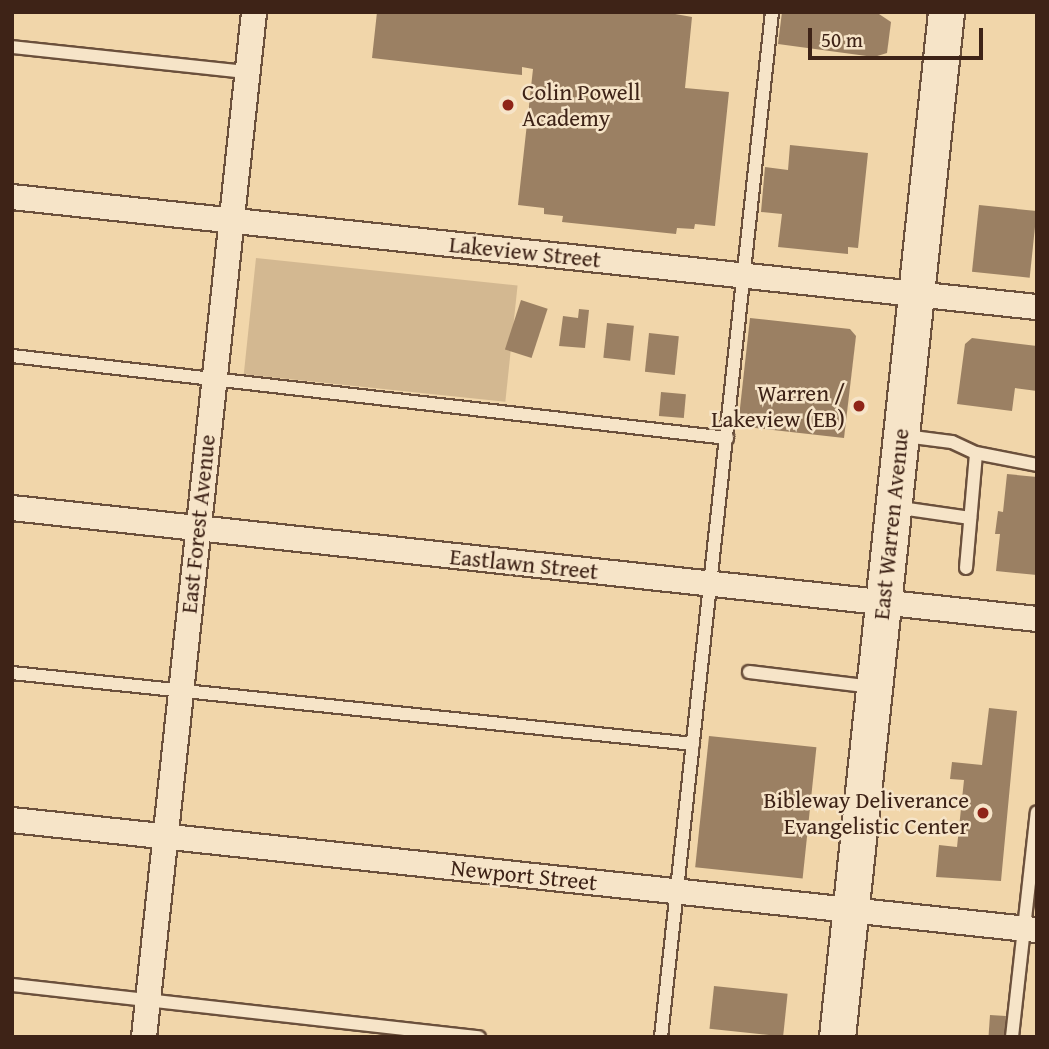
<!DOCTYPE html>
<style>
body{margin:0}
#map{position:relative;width:1049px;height:1049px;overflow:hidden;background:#f1d6aa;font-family:"Gentium Book Plus",serif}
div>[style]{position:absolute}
.green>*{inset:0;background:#d3b891;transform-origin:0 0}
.building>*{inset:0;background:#9b8063;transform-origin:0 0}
.roads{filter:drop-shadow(2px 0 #6b503c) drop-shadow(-2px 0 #6b503c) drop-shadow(0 2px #6b503c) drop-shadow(0 -2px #6b503c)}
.lane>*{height:12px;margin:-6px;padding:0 6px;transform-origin:6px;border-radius:6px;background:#f6e4c8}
.street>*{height:24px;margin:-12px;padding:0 12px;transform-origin:12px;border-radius:12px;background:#f6e4c8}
.secondary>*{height:35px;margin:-17.5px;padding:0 17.5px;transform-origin:17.5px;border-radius:17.5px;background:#f6e4c8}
.dots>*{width:19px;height:19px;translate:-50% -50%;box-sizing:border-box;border:4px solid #f6e4c8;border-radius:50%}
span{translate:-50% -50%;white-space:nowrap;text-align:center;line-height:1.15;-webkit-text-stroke:5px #f6e4c8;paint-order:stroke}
.poi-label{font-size:23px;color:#3e2317}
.left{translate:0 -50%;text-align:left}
.right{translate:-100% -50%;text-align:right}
.street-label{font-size:23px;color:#3e2317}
.frame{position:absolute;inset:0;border:14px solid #3e2317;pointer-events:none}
.scale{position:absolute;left:808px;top:28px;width:175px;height:32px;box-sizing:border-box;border:4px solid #3e2317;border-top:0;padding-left:9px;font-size:21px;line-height:24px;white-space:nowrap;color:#3e2317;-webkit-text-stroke:5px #f6e4c8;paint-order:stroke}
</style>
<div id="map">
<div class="green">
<div style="left:256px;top:258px;width:263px;height:117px;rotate:6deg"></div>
</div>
<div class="building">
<div style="clip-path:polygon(377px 12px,664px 12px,692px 17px,685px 88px,729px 92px,715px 226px,695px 224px,694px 229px,677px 228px,676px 234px,562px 222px,563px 216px,544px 214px,544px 208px,518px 205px,533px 69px,522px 67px,522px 75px,372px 58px)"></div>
<div style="clip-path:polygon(782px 12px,879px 14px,891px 22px,887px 53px,874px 57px,778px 44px)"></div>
<div style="clip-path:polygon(790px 145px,868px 153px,858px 248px,848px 247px,848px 254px,778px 247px,782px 214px,761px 212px,765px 167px,788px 170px)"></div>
<div style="left:979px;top:205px;width:58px;height:67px;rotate:6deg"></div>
<div style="left:521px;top:300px;width:28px;height:52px;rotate:18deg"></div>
<div style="clip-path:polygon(579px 309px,589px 310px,585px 348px,559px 346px,563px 316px,578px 318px)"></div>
<div style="clip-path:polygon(750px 318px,850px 329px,856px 336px,844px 438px,738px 426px)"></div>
<div style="left:607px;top:323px;width:27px;height:35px;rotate:6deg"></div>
<div style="left:649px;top:333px;width:30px;height:39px;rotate:6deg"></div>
<div style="clip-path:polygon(972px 338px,1037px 346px,1037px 391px,1015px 388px,1012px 411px,957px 404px,965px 344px)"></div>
<div style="left:661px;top:392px;width:25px;height:24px;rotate:5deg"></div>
<div style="clip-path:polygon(1007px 474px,1037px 477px,1037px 575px,996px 571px,1000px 534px,995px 534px,998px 511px,1003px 512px)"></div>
<div style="clip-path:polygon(989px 708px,1017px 711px,1001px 881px,936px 877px,939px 845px,957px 847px,964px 780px,950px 779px,952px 762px,982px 765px)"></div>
<div style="left:709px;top:736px;width:108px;height:132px;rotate:6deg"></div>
<div style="left:714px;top:986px;width:74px;height:43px;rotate:6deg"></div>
<div style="left:990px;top:1015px;width:16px;height:22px;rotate:4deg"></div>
</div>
<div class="roads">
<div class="lane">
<div style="left:12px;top:47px;width:236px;rotate:6.1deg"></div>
<div style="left:12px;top:356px;width:720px;rotate:6.54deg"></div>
<div style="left:905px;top:436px;width:47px;rotate:7.3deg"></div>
<div style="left:952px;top:442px;width:26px;rotate:25deg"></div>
<div style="left:976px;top:453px;width:62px;rotate:11.1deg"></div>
<div style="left:894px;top:507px;width:77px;rotate:8.2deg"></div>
<div style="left:966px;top:568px;width:115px;rotate:-85deg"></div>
<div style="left:749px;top:672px;width:125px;rotate:6.9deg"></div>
<div style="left:12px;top:673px;width:685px;rotate:5.95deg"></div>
<div style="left:12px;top:985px;width:470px;rotate:6.4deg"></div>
<div style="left:661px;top:1037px;width:1031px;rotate:-83.82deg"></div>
<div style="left:1012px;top:1037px;width:226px;rotate:-83.7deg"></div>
</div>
<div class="street">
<div style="left:12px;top:197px;width:1031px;rotate:6.13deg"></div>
<div style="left:12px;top:508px;width:1031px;rotate:6.18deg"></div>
<div style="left:12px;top:820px;width:1031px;rotate:6.13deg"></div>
<div style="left:144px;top:1037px;width:1031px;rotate:-83.87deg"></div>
</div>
<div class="secondary">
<div style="left:837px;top:1037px;width:1031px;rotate:-83.93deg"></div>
</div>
</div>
<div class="dots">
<div style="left:508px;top:105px;background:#8f2418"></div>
<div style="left:859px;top:406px;background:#8f2418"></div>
<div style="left:983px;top:813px;background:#8f2418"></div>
</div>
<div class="poi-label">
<span class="left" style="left:522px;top:105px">Colin Powell<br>Academy</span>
<span class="right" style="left:845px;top:406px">Warren /<br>Lakeview (EB)</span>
<span class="right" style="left:969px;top:813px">Bibleway Deliverance<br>Evangelistic Center</span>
</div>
<div class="street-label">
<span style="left:525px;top:252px;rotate:6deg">Lakeview Street</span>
<span style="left:198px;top:524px;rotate:-84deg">East Forest Avenue</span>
<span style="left:891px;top:524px;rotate:-84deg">East Warren Avenue</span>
<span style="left:524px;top:564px;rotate:6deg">Eastlawn Street</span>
<span style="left:524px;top:875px;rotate:6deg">Newport Street</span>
</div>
<div class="frame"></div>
<div class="scale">50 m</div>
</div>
